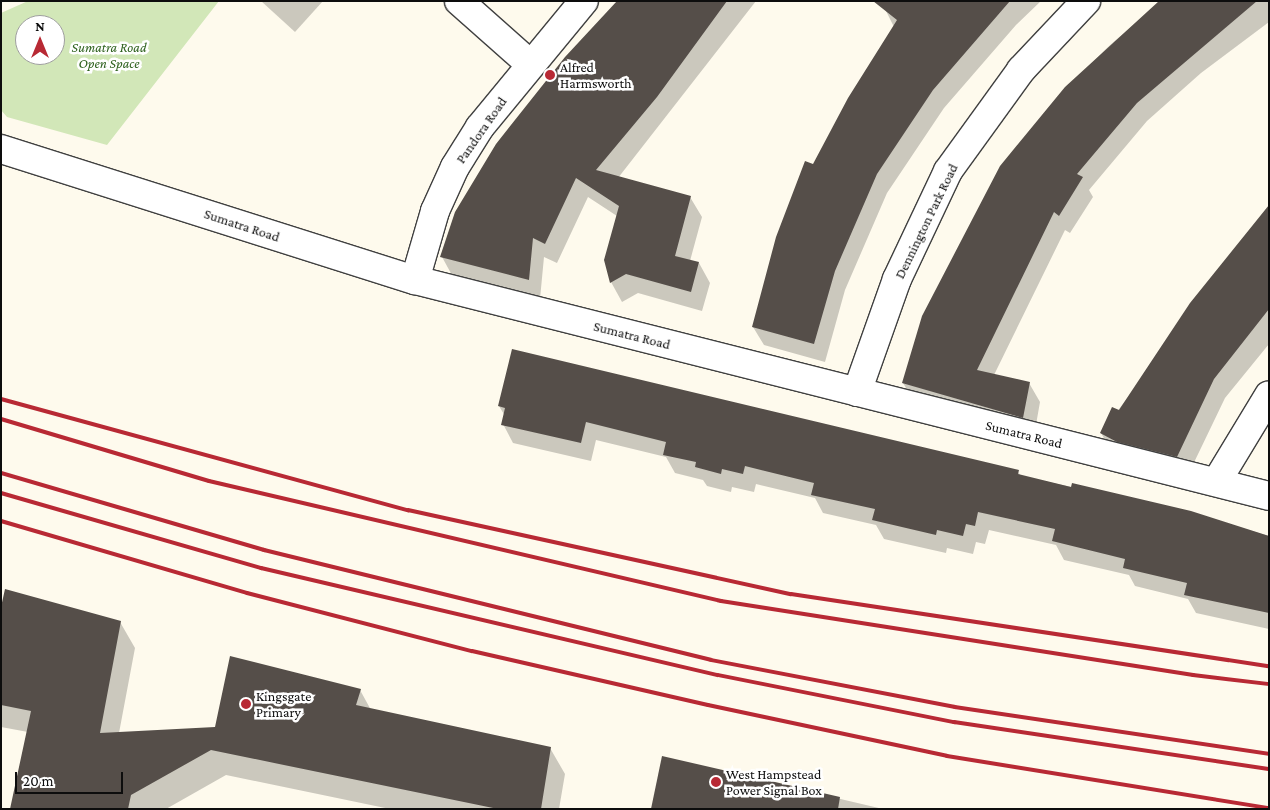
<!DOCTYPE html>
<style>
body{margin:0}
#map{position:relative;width:1270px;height:810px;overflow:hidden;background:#fefaed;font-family:"Crimson Pro",serif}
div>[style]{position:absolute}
.green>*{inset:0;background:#d2e7b8}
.shadow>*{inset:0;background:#0003}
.building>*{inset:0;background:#554e49}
.roads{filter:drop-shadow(1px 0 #404040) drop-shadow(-1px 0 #404040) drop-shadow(0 1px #404040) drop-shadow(0 -1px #404040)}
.minor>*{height:28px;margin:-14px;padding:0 14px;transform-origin:14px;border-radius:14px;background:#fff}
.rail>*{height:4px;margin:-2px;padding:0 2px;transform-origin:2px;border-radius:2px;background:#b82934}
.dots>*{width:14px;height:14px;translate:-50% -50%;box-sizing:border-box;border:2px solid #fff;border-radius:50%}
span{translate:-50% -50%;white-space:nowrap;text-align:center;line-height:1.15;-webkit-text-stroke:5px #fff;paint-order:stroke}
.park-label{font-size:14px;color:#2f621f;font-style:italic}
.poi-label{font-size:14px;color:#0d0d0d}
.left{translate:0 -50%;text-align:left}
.street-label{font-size:14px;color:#0d0d0d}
.frame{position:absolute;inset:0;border:2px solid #0d0d0d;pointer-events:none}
.north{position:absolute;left:15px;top:15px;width:50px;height:50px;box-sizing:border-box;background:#fff;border:1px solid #9e9e9e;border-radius:50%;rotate:0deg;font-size:14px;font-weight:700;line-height:20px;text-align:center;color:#0d0d0d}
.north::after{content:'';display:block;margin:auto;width:18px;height:22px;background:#b82934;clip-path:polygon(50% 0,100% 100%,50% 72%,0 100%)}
.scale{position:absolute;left:15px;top:772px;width:108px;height:22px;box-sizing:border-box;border:2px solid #0d0d0d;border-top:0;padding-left:6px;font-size:15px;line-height:18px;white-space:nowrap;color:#0d0d0d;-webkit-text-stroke:4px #fff;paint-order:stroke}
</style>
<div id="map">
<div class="green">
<div style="clip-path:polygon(evenodd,28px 1px,219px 1px,107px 145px,7px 117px,1px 110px,1px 13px,28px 1px,25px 25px,55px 25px,55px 55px,25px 55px,25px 25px)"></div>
</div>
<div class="shadow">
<div style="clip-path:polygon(261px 1px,323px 1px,295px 32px)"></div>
<div style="clip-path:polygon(619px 1px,756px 1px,618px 178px,690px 197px,702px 217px,690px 261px,699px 263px,710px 283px,702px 311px,638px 293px,622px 302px,611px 282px,617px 216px,588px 197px,557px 263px,544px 257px,540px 299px,453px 277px,442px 257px)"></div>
<div style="clip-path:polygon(881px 1px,1041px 1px,1016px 25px,944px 108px,887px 193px,845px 290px,825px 362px,764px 345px,753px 327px,814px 166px,894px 27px)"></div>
<div style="clip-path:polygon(1161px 1px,1269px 1px,1269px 22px,1201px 73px,1147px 121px,1089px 190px,1093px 197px,1070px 233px,1065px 230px,994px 375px,1029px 383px,1040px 402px,1034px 436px,914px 401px,903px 383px,1055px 100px,1109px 46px)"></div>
<div style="clip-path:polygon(1269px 210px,1269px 344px,1225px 398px,1188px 475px,1112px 452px,1101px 433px)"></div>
<div style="clip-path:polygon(499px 406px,1018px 472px,1021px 476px,1191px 513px,1269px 536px,1269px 629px,1196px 613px,1188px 599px,1135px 586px,1129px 575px,1064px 560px,1056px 545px,989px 530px,985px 544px,976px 542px,973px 554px,947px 548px,946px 553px,884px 539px,876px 525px,823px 513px,815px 498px,756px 484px,754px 492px,732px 487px,731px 492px,707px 486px,703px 480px,675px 473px,666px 457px,596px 440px,591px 461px,513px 443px,503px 424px,505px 416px)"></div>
<div style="clip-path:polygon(1px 614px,120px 622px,135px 648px,119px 733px,216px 728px,360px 690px,371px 710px,550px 748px,565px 774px,559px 809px,390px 809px,226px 775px,166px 809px,11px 809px,28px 732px,1px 727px)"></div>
<div style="clip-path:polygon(663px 757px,883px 809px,652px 809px)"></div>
</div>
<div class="building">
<div style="clip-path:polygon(617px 1px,727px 1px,657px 97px,596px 170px,691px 196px,675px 256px,699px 262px,691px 292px,626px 274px,610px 283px,604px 260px,619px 206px,576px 178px,545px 244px,533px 238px,529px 280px,440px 257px,455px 212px,496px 144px,565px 57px)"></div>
<div style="clip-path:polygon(873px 1px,1010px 1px,933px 90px,877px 174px,835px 271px,814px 344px,752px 327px,776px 237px,805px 161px,813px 164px,848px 98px,897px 20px)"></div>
<div style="clip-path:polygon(1159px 1px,1257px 1px,1137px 103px,1077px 174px,1083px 177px,1059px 216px,1054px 212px,977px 370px,1030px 382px,1023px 418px,902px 383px,922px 316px,1000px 166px,1065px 87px)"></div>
<div style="clip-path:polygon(1269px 205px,1269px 309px,1214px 379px,1177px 457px,1117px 442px,1100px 433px,1112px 407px,1119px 410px,1190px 303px)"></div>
<div style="clip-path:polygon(512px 349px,1019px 470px,1018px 474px,1071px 487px,1072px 483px,1191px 511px,1269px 536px,1269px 613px,1184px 595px,1187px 583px,1123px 568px,1125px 559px,1052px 541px,1055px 529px,978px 512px,975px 526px,966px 524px,963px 536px,937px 530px,936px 535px,872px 520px,875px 509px,811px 495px,814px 483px,745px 466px,743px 474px,722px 469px,721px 474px,695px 467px,696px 462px,663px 455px,666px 442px,586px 422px,581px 443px,501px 425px,505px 408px,498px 406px)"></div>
<div style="clip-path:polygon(5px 589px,121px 621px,100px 733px,215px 727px,230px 656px,361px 689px,356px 705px,551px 747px,541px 809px,498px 809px,211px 750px,131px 795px,128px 809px,10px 809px,31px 711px,1px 705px,1px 607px)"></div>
<div style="clip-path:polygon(662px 756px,840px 797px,838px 809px,651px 809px)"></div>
</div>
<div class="roads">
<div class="minor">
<div style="left:459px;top:1px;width:95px;rotate:41.6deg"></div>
<div style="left:1px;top:149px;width:434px;rotate:17.6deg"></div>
<div style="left:415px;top:280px;width:881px;rotate:14.19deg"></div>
<div style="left:415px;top:280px;width:72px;rotate:-73.8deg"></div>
<div style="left:435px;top:211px;width:48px;rotate:-65.6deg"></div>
<div style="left:455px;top:167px;width:47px;rotate:-58deg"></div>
<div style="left:480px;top:127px;width:163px;rotate:-50.5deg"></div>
<div style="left:857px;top:392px;width:120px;rotate:-70.5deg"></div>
<div style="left:897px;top:279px;width:119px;rotate:-64.7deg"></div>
<div style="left:948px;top:171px;width:125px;rotate:-54.1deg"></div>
<div style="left:1021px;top:70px;width:95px;rotate:-46.7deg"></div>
<div style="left:1217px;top:481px;width:100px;rotate:-58.8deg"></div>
</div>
</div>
<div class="rail">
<div style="left:1px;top:399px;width:422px;rotate:15.3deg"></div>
<div style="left:408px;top:510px;width:392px;rotate:12.4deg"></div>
<div style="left:791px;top:594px;width:483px;rotate:8.6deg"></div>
<div style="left:1px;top:419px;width:217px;rotate:16.6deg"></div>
<div style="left:209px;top:481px;width:526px;rotate:13.19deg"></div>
<div style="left:721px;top:601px;width:478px;rotate:8.9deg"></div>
<div style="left:1193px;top:675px;width:77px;rotate:6.8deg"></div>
<div style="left:1px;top:473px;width:274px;rotate:16.3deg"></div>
<div style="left:264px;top:550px;width:460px;rotate:13.8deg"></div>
<div style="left:711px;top:660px;width:248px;rotate:10.9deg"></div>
<div style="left:955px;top:707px;width:317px;rotate:8.5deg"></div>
<div style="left:1px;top:493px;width:271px;rotate:16.1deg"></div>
<div style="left:261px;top:568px;width:469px;rotate:13.2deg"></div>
<div style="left:718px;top:675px;width:241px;rotate:11.3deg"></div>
<div style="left:954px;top:722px;width:318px;rotate:8.5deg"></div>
<div style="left:1px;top:521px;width:256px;rotate:16.3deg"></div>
<div style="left:247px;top:593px;width:232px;rotate:14.5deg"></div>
<div style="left:472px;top:651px;width:242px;rotate:12.9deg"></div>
<div style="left:708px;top:705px;width:244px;rotate:12deg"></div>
<div style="left:947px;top:756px;width:326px;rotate:9.2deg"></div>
</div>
<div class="dots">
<div style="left:550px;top:75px;background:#b82934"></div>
<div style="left:246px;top:704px;background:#b82934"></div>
<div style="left:716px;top:782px;background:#b82934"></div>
</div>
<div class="park-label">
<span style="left:109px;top:55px">Sumatra Road<br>Open Space</span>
</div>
<div class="poi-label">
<span class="left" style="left:560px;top:75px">Alfred<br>Harmsworth</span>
<span class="left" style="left:256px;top:704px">Kingsgate<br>Primary</span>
<span class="left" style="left:726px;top:782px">West Hampstead<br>Power Signal Box</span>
</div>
<div class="street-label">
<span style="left:481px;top:130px;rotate:-55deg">Pandora Road</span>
<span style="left:926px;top:221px;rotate:-64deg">Dennington Park Road</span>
<span style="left:242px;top:225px;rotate:18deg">Sumatra Road</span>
<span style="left:632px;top:335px;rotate:14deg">Sumatra Road</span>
<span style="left:1024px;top:434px;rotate:14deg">Sumatra Road</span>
</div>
<div class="frame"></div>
<div class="north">N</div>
<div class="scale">20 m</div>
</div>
